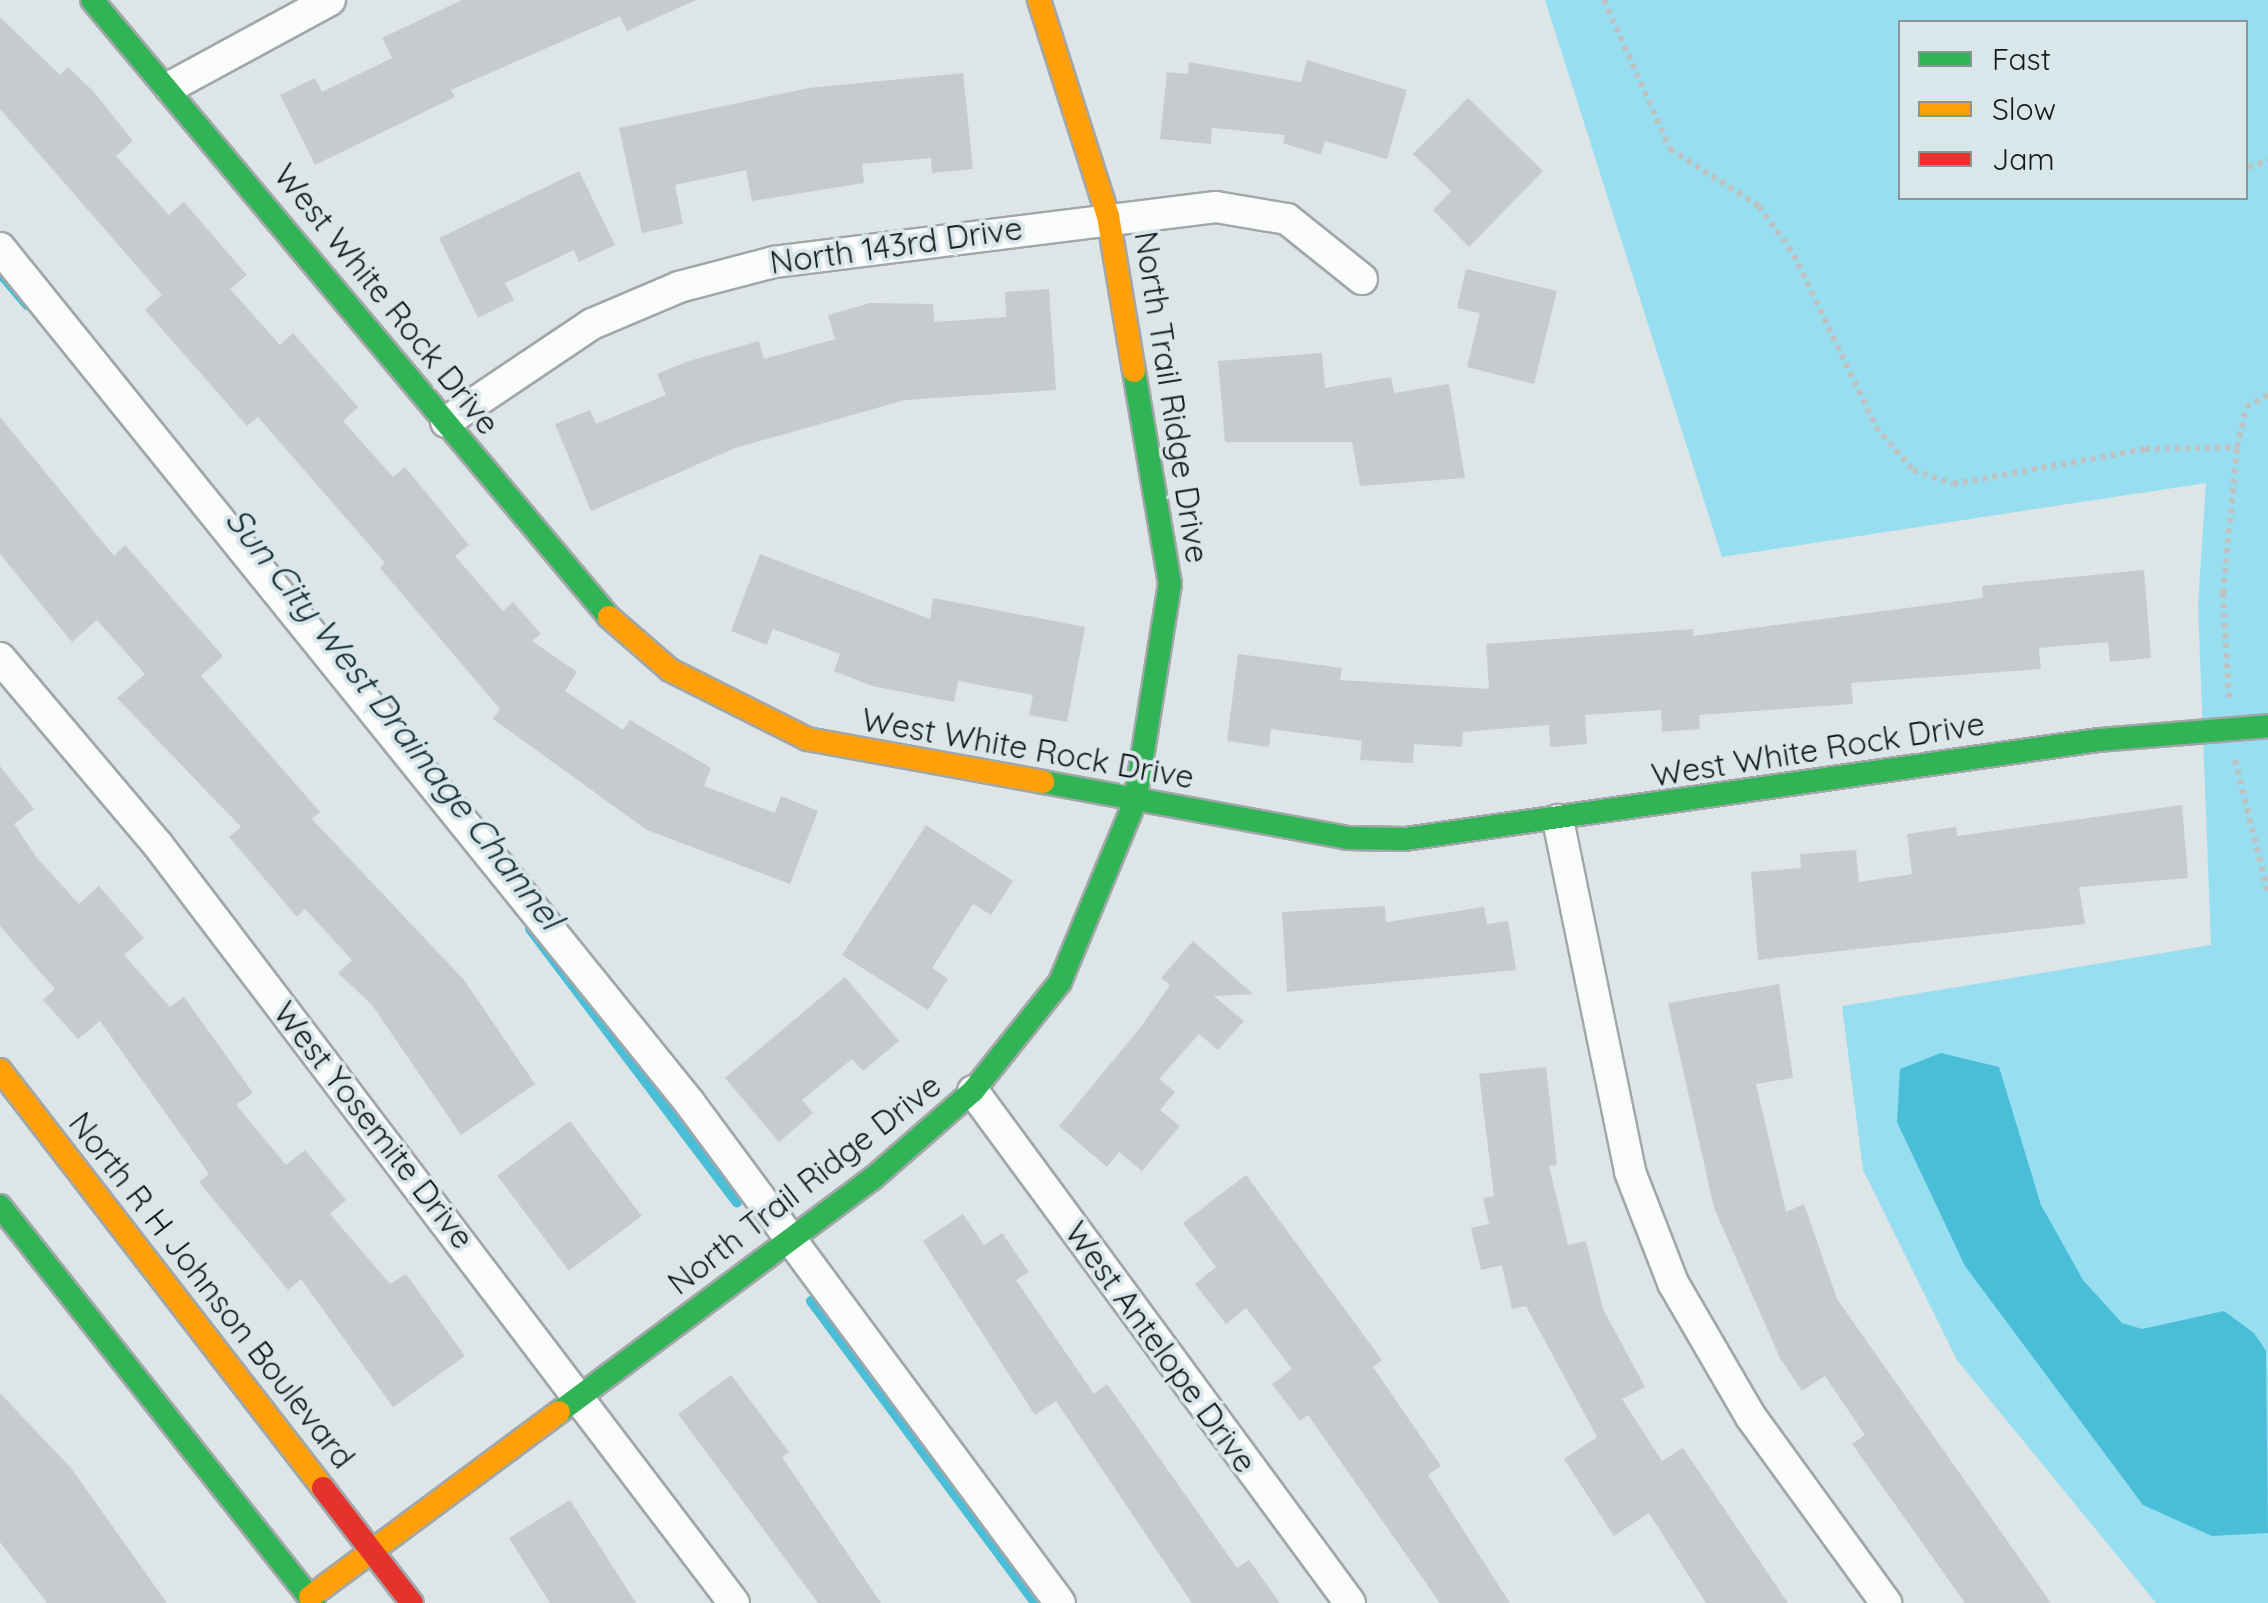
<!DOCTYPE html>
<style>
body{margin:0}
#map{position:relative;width:2268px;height:1603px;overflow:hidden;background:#dde5e7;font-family:Quicksand,sans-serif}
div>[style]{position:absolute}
.green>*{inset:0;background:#98def1}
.water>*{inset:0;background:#4abed7}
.stream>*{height:10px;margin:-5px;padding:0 5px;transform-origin:5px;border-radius:5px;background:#4abed7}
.building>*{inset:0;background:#c6cccd;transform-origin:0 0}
.path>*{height:6px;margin-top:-3px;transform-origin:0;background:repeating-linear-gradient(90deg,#bfc2c2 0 5px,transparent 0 10px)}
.roads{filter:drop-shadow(2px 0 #a1a7a9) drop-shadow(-2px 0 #a1a7a9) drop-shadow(0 2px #a1a7a9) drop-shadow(0 -2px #a1a7a9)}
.street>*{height:30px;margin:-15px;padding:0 15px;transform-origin:15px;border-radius:15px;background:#fafbfb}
.fast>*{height:22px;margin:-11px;padding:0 11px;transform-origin:11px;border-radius:11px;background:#30b455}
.slow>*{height:22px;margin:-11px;padding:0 11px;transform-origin:11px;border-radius:11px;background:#ff9f0a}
.jam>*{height:22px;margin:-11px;padding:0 11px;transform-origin:11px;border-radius:11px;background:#e5322d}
span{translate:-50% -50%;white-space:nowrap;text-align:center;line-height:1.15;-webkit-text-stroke:8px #d9e7eb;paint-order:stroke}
.street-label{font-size:32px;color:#14191b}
.water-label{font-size:35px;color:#172e34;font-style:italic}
.legend{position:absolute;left:1898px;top:20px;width:350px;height:180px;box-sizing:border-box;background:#d9e7eb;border:2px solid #8a9598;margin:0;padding:12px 18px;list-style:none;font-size:30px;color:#14191b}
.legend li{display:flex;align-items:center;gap:20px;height:50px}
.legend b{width:50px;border:2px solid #8a9598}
</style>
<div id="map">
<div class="green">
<div style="clip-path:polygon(evenodd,1545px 0,2268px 0,2268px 1603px,2156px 1603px,1957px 1360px,1863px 1170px,1842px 1006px,2211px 945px,2198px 605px,2206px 483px,1722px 557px,1545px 0,1900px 22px,2246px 22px,2246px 198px,1900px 198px,1900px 22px)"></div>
</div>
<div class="water">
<div style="clip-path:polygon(1941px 1053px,1999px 1067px,2041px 1205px,2083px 1280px,2122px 1323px,2142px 1329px,2224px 1311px,2254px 1333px,2266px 1351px,2268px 1533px,2212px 1536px,2143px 1505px,1965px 1266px,1897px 1122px,1900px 1069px)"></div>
</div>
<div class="stream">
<div style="left:0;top:273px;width:42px;rotate:49.8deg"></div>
<div style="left:530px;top:929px;width:343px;rotate:52.9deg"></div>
<div style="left:811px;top:1301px;width:376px;rotate:53.4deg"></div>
</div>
<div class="building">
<div style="clip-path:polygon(462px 0,696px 0,627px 31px,620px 16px,451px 90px,455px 97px,315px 165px,280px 95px,315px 78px,322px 92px,392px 58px,382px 38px)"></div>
<div style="clip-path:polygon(0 17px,60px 75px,68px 67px,94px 92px,133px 141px,116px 156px,169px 215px,184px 202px,247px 275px,230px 289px,280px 345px,293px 333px,358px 407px,343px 421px,393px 477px,405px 467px,469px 545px,455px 556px,503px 611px,513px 602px,541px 634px,532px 641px,577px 672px,565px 691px,623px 730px,630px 720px,711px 768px,704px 786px,775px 813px,781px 796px,818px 811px,790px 884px,647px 830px,493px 719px,500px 709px,380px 568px,385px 563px,258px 417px,247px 426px,145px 310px,162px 295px,0 109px)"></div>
<div style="clip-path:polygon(1307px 60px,1407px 90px,1387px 159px,1325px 141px,1321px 155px,1283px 143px,1285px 135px,1212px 128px,1211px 144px,1160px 139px,1167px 72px,1188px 74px,1189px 62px,1301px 82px)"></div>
<div style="clip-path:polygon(963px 73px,973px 169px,932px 173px,931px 158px,862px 164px,864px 183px,752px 201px,746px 170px,675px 185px,683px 224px,642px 233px,619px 128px,809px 88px)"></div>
<div style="clip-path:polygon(1468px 98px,1543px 171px,1469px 247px,1433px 210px,1451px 191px,1413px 154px)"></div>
<div style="clip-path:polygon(579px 171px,615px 245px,579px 262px,574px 250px,505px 283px,514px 300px,478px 318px,439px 238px)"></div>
<div style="clip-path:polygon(1466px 269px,1557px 291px,1534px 384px,1467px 367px,1480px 313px,1457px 308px)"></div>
<div style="clip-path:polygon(1049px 289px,1056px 390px,905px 400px,735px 448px,591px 511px,555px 424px,590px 410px,596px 424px,666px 395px,657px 374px,689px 361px,759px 341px,764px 359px,835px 339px,828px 315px,870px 303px,933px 304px,934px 322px,1006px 317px,1005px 292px)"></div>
<div style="clip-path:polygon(1322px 353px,1325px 388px,1391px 377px,1394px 393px,1449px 384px,1465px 478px,1360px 486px,1352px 442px,1225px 442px,1218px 361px)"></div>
<div style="clip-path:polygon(0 417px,114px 556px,125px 545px,223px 656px,201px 676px,320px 812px,312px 819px,464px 980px,535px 1084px,461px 1135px,372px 1005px,338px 973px,352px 960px,305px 909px,297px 917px,229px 837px,241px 827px,117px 698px,145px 674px,97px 620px,72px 642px,0 554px)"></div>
<div style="clip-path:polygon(760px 554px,930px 619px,933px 598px,1085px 627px,1067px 722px,1029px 715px,1033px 695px,958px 681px,954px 702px,872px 686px,834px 671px,840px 654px,773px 629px,767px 645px,731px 631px)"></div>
<div style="clip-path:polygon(2144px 570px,2151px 658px,2110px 662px,2108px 642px,2039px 648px,2041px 669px,1851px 683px,1853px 704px,1699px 715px,1700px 729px,1662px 732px,1661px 710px,1585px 715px,1587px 744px,1550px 747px,1549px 725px,1463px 732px,1462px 747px,1414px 744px,1413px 763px,1360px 760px,1362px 741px,1271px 729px,1269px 747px,1227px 741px,1238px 654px,1342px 668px,1340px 680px,1489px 689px,1486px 644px,1693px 629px,1693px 636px,1983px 598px,1982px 586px)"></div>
<div style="clip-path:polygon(0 766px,34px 809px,14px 824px,37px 858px,79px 904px,99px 886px,144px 938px,124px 955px,170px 1007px,184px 997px,253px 1093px,236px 1105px,286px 1165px,305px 1150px,346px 1200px,330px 1214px,390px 1284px,406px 1274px,465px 1356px,393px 1407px,301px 1279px,288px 1290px,199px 1182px,209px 1174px,100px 1021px,78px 1039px,43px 1000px,55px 989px,0 926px)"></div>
<div style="clip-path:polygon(2182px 805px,2188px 878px,2079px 887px,2085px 924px,1758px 960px,1751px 872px,1801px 868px,1800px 854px,1856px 850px,1859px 882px,1912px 874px,1907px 834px,1956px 827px,1957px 836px)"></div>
<div style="clip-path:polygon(926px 825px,1013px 881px,991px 915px,973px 904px,932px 968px,948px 979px,928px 1010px,842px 955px)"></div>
<div style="clip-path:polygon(1385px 906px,1386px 922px,1484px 907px,1487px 924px,1508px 921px,1516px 970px,1287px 992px,1282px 912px)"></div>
<div style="clip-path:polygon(1193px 941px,1253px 994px,1214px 996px,1244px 1021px,1218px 1050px,1199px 1034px,1159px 1079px,1175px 1092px,1160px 1110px,1180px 1126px,1142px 1171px,1119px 1152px,1107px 1167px,1059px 1126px,1140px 1028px,1170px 985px,1161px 978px)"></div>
<div style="clip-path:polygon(845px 977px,899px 1041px,863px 1071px,852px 1059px,802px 1100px,813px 1113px,779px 1142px,725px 1078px)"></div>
<div style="clip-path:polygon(1779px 984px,1793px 1078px,1756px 1084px,1786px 1212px,1804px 1204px,1837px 1299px,2051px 1603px,1965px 1603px,1852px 1444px,1865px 1435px,1825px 1376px,1802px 1391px,1780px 1358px,1714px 1208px,1668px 1003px)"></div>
<div style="clip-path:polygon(1546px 1067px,1557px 1165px,1549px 1166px,1568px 1245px,1586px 1241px,1603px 1309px,1645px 1387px,1622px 1399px,1662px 1461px,1683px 1448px,1788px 1603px,1706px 1603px,1649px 1513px,1614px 1536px,1564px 1459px,1597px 1437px,1526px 1306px,1512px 1309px,1502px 1265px,1481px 1270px,1471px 1228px,1489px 1224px,1483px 1198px,1494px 1196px,1479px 1074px)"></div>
<div style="left:570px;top:1121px;width:119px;height:91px;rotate:53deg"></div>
<div style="clip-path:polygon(1246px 1175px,1382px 1360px,1373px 1367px,1441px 1466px,1428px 1475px,1510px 1603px,1440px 1603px,1308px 1415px,1300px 1421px,1272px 1384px,1292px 1369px,1246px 1308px,1226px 1324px,1195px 1284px,1216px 1267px,1183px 1223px)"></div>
<div style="clip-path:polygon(963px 1214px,984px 1245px,1002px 1233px,1029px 1272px,1016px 1280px,1094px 1394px,1107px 1384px,1237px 1568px,1249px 1560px,1280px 1603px,1192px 1603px,1056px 1401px,1035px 1415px,923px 1241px)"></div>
<div style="clip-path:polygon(731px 1375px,789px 1452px,782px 1457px,881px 1603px,818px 1603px,678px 1414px)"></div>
<div style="clip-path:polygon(0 1393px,71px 1468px,167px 1603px,47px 1603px,0 1542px)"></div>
<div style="clip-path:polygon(570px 1500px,636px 1603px,550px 1603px,509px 1538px)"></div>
</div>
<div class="path">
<div style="left:1604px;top:0;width:163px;rotate:66.1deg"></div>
<div style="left:1670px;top:149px;width:106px;rotate:32.6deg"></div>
<div style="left:1759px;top:206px;width:60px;rotate:54.5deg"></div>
<div style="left:1794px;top:255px;width:191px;rotate:64.5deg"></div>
<div style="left:1876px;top:427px;width:57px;rotate:49.3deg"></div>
<div style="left:1913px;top:470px;width:42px;rotate:19.3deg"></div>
<div style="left:1953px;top:484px;width:195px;rotate:-10.3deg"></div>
<div style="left:2145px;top:449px;width:92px;rotate:-1.2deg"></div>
<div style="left:2248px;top:167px;width:21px;rotate:-17deg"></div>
<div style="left:2229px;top:698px;width:105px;rotate:-93.3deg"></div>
<div style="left:2223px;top:593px;width:147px;rotate:-84.5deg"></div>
<div style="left:2237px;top:447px;width:41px;rotate:-77.3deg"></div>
<div style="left:2246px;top:407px;width:25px;rotate:-29deg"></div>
<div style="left:2235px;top:760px;width:137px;rotate:76.1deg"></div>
</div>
<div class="roads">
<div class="street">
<div style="left:170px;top:87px;width:182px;rotate:-28.5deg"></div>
<div style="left:0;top:248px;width:1097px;rotate:51.1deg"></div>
<div style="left:689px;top:1102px;width:623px;rotate:53.48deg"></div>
<div style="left:446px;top:422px;width:176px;rotate:-33.9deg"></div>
<div style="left:592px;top:324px;width:95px;rotate:-23deg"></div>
<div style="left:679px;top:287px;width:98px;rotate:-14.7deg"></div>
<div style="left:774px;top:262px;width:445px;rotate:-7.1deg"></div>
<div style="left:1216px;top:207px;width:72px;rotate:9.6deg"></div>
<div style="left:1287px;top:219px;width:96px;rotate:38.7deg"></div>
<div style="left:0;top:658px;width:245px;rotate:49.8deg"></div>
<div style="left:158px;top:845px;width:952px;rotate:52.77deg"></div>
<div style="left:1558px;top:820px;width:359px;rotate:78.4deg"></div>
<div style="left:1630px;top:1172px;width:119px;rotate:68.8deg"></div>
<div style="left:1673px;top:1283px;width:155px;rotate:59.8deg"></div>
<div style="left:1751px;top:1417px;width:230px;rotate:54deg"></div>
<div style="left:973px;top:1091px;width:636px;rotate:53.63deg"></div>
</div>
<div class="fast">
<div style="left:92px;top:0;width:805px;rotate:50.04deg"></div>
<div style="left:1043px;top:782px;width:309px;rotate:10.4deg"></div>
<div style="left:1347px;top:838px;width:58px;rotate:1deg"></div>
<div style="left:1405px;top:839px;width:701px;rotate:-8.12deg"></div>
<div style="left:2099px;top:740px;width:170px;rotate:-4.7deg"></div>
<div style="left:0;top:1206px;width:506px;rotate:51.66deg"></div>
<div style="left:559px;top:1412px;width:390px;rotate:-36.7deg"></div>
<div style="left:872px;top:1179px;width:134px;rotate:-41.1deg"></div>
<div style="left:973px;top:1091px;width:139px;rotate:-51.4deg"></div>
<div style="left:1060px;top:982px;width:195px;rotate:-67.4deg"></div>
<div style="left:1135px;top:802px;width:221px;rotate:-80.9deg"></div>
<div style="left:1170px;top:584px;width:216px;rotate:-99.6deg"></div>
</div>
<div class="slow">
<div style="left:1039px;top:0;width:227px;rotate:72.3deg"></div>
<div style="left:1108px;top:216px;width:157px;rotate:80.5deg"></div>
<div style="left:609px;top:617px;width:81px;rotate:41deg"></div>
<div style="left:670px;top:670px;width:153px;rotate:26.7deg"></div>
<div style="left:807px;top:739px;width:240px;rotate:10.3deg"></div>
<div style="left:0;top:1070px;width:528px;rotate:52.31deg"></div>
<div style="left:310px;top:1597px;width:310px;rotate:-36.6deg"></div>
</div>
<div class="jam">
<div style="left:323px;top:1488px;width:145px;rotate:52.3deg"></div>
</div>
</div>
<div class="street-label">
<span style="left:896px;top:245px;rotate:-8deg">North 143rd Drive</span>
<span style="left:387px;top:299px;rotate:51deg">West White Rock Drive</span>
<span style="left:1172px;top:397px;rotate:81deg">North Trail Ridge Drive</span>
<span style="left:1028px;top:748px;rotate:10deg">West White Rock Drive</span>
<span style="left:1818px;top:749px;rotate:-9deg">West White Rock Drive</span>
<span style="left:374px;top:1125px;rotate:52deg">West Yosemite Drive</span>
<span style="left:804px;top:1184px;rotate:-38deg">North Trail Ridge Drive</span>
<span style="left:212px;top:1290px;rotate:52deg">North R H Johnson Boulevard</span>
<span style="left:1161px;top:1347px;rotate:54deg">West Antelope Drive</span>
</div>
<div class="water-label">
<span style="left:395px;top:718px;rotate:52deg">Sun City West Drainage Channel</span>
</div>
<ul class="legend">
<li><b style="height:12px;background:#30b455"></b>Fast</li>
<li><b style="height:12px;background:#ff9f0a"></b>Slow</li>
<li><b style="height:12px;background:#e5322d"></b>Jam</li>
</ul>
</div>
